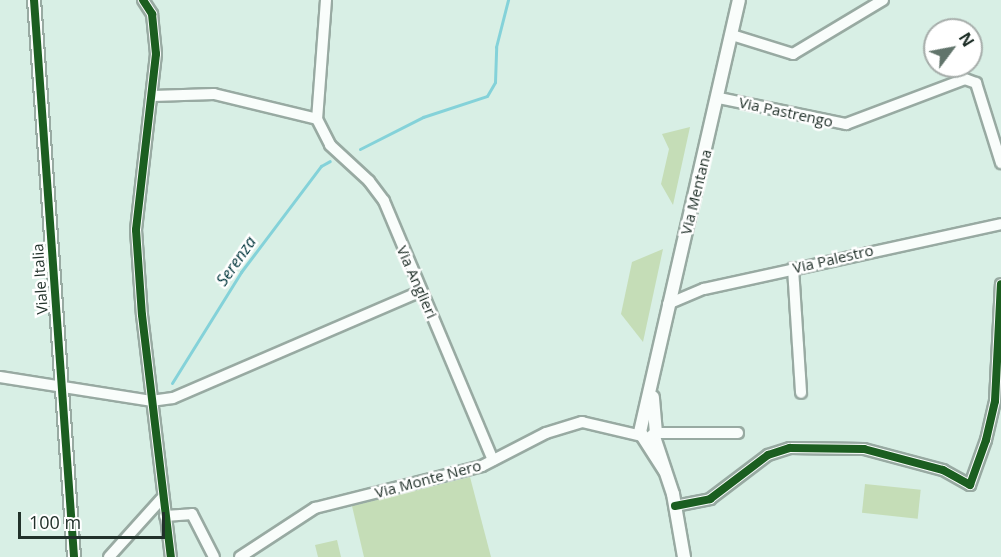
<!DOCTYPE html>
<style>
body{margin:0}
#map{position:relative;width:1001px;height:557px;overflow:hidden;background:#d8efe5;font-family:"Open Sans",sans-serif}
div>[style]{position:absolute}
.green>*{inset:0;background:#c5ddb7;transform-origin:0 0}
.stream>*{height:3px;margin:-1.5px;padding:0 1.5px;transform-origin:1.5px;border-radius:1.5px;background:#84d2d9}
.roads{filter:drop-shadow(2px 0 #98aaa2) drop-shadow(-2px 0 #98aaa2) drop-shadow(0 2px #98aaa2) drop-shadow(0 -2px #98aaa2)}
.minor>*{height:10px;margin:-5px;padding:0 5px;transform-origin:5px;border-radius:5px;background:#f9fdfb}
.tertiary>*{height:12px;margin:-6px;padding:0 6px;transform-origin:6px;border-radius:6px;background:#f9fdfb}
.cycleway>*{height:8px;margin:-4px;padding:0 4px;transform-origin:4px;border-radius:4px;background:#1b5e20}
span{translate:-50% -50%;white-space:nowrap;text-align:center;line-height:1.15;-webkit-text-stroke:5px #fff;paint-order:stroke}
.street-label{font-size:15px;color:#21312a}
.water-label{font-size:16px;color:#03373d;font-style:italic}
.north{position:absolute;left:923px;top:18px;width:60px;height:60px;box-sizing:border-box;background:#fff;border:2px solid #a6adaa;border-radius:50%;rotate:58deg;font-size:16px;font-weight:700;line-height:24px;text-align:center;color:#21312a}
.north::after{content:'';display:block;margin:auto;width:21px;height:27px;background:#61746b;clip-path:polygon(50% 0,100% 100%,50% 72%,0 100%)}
.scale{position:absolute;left:18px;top:512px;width:147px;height:27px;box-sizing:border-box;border:3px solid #21312a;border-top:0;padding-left:8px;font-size:18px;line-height:21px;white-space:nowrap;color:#21312a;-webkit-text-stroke:4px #fff;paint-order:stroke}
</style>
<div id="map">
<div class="green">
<div style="clip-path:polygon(690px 127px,673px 205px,661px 184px,669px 149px,662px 134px)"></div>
<div style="clip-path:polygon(663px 249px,643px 342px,621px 314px,632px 262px)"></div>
<div style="clip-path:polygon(470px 477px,491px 557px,364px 557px,352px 506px)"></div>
<div style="left:865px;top:484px;width:56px;height:29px;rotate:6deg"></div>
<div style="clip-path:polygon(337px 540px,341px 557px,318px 557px,315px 545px)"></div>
</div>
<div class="stream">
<div style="left:360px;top:149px;width:71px;rotate:-26.9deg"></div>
<div style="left:423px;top:117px;width:67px;rotate:-18.2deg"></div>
<div style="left:487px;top:96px;width:16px;rotate:-60deg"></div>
<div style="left:495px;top:82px;width:35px;rotate:-88deg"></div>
<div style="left:496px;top:47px;width:49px;rotate:-75.7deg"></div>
<div style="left:172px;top:383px;width:131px;rotate:-58.1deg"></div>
<div style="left:241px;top:272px;width:133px;rotate:-53deg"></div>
<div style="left:321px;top:166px;width:10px;rotate:-29deg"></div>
</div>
<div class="roads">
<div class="minor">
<div style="left:143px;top:0;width:17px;rotate:57deg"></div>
<div style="left:152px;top:14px;width:40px;rotate:84.3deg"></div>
<div style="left:156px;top:54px;width:177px;rotate:96.5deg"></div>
<div style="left:136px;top:230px;width:85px;rotate:86deg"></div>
<div style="left:142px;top:315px;width:244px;rotate:83.2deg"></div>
<div style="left:326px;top:0;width:119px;rotate:94.3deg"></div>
<div style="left:317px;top:119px;width:29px;rotate:63deg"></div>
<div style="left:330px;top:145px;width:53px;rotate:42.7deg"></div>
<div style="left:369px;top:181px;width:25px;rotate:53deg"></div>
<div style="left:384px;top:201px;width:281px;rotate:67.2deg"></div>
<div style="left:732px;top:35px;width:64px;rotate:17.3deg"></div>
<div style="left:793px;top:54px;width:105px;rotate:-31deg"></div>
<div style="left:153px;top:96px;width:61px;rotate:-1.9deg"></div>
<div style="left:214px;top:94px;width:106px;rotate:13.6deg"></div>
<div style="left:719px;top:98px;width:130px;rotate:11.6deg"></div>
<div style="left:846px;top:124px;width:127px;rotate:-20.7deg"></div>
<div style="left:965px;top:79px;width:12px;rotate:20deg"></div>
<div style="left:976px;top:83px;width:84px;rotate:72.6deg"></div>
<div style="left:793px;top:268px;width:125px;rotate:86.3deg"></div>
<div style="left:668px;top:304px;width:39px;rotate:-23deg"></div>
<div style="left:704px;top:289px;width:304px;rotate:-12.3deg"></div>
<div style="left:0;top:377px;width:153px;rotate:9deg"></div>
<div style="left:151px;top:401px;width:22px;rotate:-8deg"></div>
<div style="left:173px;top:398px;width:270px;rotate:-23.3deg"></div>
<div style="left:656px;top:433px;width:82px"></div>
<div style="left:675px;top:506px;width:36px;rotate:-11deg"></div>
<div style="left:710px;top:499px;width:73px;rotate:-37.2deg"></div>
<div style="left:768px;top:455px;width:23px;rotate:-18deg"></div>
<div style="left:790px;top:448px;width:74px;rotate:0.8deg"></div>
<div style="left:864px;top:449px;width:82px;rotate:14.9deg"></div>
<div style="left:943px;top:470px;width:31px;rotate:29deg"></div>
<div style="left:970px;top:485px;width:48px;rotate:-70.4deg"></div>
<div style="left:986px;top:440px;width:40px;rotate:-77deg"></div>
<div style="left:995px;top:401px;width:117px;rotate:-87.1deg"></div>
<div style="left:165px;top:516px;width:27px;rotate:-4deg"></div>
<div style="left:192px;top:514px;width:48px;rotate:62.9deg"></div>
<div style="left:109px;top:557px;width:81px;rotate:-48deg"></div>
<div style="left:240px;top:557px;width:90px;rotate:-33.2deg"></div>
<div style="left:315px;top:508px;width:172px;rotate:-14.1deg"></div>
<div style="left:482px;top:466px;width:72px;rotate:-27.3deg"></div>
<div style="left:546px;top:433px;width:38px;rotate:-17deg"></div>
<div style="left:582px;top:422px;width:62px;rotate:13.1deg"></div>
</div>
<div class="tertiary">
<div style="left:34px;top:0;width:558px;rotate:85.89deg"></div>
<div style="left:654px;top:437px;width:60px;rotate:71.6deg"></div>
<div style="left:673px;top:494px;width:64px;rotate:80.1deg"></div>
<div style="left:649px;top:439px;width:9px;rotate:-41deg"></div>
<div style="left:656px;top:433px;width:36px;rotate:-95deg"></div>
<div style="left:665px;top:471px;width:46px;rotate:-122.7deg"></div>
<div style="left:640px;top:432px;width:443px;rotate:-77.1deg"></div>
</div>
</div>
<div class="cycleway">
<div style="left:34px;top:0;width:558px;rotate:85.89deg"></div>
<div style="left:143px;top:0;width:17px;rotate:57deg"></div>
<div style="left:152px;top:14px;width:40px;rotate:84.3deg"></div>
<div style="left:156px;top:54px;width:177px;rotate:96.5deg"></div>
<div style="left:136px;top:230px;width:85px;rotate:86deg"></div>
<div style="left:142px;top:315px;width:244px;rotate:83.2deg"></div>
<div style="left:675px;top:506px;width:36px;rotate:-11deg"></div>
<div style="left:710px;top:499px;width:73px;rotate:-37.2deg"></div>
<div style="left:768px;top:455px;width:23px;rotate:-18deg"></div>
<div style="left:790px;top:448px;width:74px;rotate:0.8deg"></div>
<div style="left:864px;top:449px;width:82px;rotate:14.9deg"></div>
<div style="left:943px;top:470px;width:31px;rotate:29deg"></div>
<div style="left:970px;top:485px;width:48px;rotate:-70.4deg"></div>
<div style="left:986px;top:440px;width:40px;rotate:-77deg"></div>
<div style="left:995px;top:401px;width:117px;rotate:-87.1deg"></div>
</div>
<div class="street-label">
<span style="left:786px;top:112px;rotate:12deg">Via Pastrengo</span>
<span style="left:696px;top:192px;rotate:-76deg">Via Mentana</span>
<span style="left:833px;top:259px;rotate:-13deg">Via Palestro</span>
<span style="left:40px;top:279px;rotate:-94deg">Viale Italia</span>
<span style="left:417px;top:282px;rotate:66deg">Via Anglieri</span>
<span style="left:428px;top:479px;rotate:-15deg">Via Monte Nero</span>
</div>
<div class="water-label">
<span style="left:236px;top:261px;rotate:-55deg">Serenza</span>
</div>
<div class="north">N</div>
<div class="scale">100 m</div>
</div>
